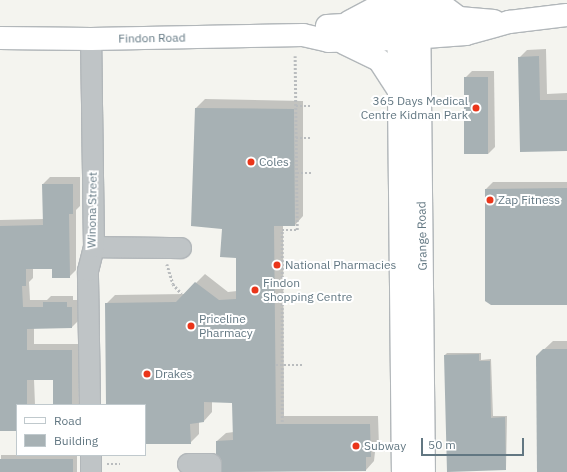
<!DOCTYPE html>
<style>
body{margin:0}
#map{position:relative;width:567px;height:472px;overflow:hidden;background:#f4f4ef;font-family:"IBM Plex Sans",sans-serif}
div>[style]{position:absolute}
.shadow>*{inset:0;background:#0003;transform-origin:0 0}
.building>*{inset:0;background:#a7b1b4;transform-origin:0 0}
.path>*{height:2.5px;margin-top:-1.25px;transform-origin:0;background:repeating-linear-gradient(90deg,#b9bcbe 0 2px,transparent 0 4px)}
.roads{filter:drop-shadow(1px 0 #b2b7ba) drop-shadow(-1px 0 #b2b7ba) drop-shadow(0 1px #b2b7ba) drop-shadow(0 -1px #b2b7ba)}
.minor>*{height:20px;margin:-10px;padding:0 10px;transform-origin:10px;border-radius:10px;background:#bfc4c6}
.major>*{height:22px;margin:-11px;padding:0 11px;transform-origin:11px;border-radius:11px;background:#fff}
.dots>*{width:11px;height:11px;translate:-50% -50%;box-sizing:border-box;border:2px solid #fff;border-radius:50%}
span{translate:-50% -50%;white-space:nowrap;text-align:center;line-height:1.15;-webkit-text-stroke:4px #fff;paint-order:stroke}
.street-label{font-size:12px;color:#627782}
.poi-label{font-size:12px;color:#627782}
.right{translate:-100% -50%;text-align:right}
.left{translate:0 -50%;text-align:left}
.legend{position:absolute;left:16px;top:404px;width:130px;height:52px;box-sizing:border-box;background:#fff;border:1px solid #c0c9cd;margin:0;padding:5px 7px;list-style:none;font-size:12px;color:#627782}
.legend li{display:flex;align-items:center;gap:8px;height:20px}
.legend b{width:20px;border:1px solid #c0c9cd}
.scale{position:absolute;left:421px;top:438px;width:103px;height:18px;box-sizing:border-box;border:2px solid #627782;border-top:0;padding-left:5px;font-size:12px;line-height:14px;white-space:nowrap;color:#627782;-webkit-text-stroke:3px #fff;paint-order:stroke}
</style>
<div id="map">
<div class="shadow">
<div style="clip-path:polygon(546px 49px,547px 94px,567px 93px,567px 150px,521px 151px,519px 58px,527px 50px)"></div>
<div style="clip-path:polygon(472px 71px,494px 71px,495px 147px,488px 154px,465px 78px)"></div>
<div style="clip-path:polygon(205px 99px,303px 101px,303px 216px,295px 225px,283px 225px,284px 416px,378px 416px,379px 447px,375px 452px,374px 461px,366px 470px,222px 472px,224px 464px,217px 453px,217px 441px,226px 433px,234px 432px,233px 402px,212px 401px,212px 412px,204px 421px,199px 422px,199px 434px,190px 443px,145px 443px,145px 405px,107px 405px,106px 304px,115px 295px,185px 294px,205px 274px,228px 292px,237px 291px,237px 257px,223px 228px,196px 108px)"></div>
<div style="clip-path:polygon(50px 177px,80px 177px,80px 206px,76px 210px,76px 270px,69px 277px,53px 268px,33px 268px,33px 278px,29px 282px,30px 300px,47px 300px,51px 296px,73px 296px,73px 300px,79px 300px,79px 320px,72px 327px,34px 327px,34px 344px,78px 344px,79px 405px,54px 405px,54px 379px,34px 379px,35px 405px,17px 405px,17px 430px,0 425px,0 220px,44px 219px,43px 184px)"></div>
<div style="clip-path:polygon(493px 182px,567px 182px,567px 304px,486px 189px)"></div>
<div style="clip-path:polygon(553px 341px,567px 341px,567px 472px,538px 472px,537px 356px)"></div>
<div style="clip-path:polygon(447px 353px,481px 353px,481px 360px,491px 359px,493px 416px,507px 416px,506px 469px,445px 355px)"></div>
<div style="left:1px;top:455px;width:76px;height:17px"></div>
</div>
<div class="building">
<div style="clip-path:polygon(539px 56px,540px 100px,567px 100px,567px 151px,520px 152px,518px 57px)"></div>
<div style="left:464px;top:77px;width:24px;height:77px"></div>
<div style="clip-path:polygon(195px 108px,294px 109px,295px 226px,274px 226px,276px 424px,370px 424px,371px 457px,366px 457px,366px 471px,222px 472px,221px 459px,216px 454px,216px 441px,233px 440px,232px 403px,204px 402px,204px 422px,190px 424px,191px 444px,145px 444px,145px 405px,106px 405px,105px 303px,176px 302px,195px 282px,219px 300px,236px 299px,236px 258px,220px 257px,222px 229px,191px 226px)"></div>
<div style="clip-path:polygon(42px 184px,73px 184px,73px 214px,69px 214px,70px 278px,52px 278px,52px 269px,26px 269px,26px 286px,22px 286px,23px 307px,43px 307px,43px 302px,67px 302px,67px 307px,72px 307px,72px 328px,27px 329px,27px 350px,72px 350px,72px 405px,53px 405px,53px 380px,27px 380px,27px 405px,17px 405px,17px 431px,0 431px,0 226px,43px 225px)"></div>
<div style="clip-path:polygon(567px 188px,567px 305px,491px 305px,485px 301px,485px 189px)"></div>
<div style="clip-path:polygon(543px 349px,567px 349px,567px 472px,537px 472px,536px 356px)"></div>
<div style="clip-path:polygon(479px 354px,479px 361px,490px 361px,491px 418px,505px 417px,506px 470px,447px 472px,444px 355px)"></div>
<div style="left:0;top:459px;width:73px;height:13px"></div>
</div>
<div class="path">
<div style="left:296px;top:106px;width:14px"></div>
<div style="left:296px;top:138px;width:14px"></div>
<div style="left:297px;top:173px;width:14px"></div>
<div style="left:167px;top:264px;width:21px;rotate:73deg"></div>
<div style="left:173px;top:284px;width:13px;rotate:48deg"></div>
<div style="left:276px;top:365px;width:28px"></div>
<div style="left:282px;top:422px;width:192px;rotate:-90deg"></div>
<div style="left:282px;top:230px;width:15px"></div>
<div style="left:297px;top:230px;width:174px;rotate:-90.7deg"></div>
<div style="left:107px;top:464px;width:13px"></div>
</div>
<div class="roads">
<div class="minor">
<div style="left:94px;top:247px;width:87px;rotate:0.7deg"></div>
<div style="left:90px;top:405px;width:134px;rotate:-90.9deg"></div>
<div style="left:88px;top:271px;width:25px;rotate:-76deg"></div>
<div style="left:94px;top:247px;width:208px;rotate:-90.8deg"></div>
<div style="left:91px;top:455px;width:17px;rotate:90deg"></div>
<div style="left:188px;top:464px;width:23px"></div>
<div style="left:211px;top:464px;width:8px;rotate:90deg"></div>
</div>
<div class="major">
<div style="left:398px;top:0;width:472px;rotate:89.4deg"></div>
<div style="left:419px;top:0;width:472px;rotate:89.4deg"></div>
<div style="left:435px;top:0;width:30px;rotate:37deg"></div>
<div style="left:349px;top:22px;width:32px;rotate:-28deg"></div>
<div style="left:377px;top:7px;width:10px;rotate:-45deg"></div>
<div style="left:327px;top:26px;width:132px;rotate:-3.5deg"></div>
<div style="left:459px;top:18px;width:35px;rotate:5deg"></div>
<div style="left:0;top:38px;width:91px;rotate:0.6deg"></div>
<div style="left:91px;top:39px;width:212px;rotate:-1.1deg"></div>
<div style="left:303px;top:35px;width:26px;rotate:13deg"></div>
<div style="left:328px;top:41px;width:70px;rotate:-1.6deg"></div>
<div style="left:398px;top:39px;width:68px;rotate:-4.2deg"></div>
<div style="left:466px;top:34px;width:45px;rotate:-15.6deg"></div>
<div style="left:509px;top:22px;width:58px;rotate:-6.9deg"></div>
<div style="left:344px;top:43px;width:39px;rotate:26deg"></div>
<div style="left:379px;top:60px;width:37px;rotate:57deg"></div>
</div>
</div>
<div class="dots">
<div style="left:476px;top:108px;background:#ea351a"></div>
<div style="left:251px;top:162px;background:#ea351a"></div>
<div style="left:490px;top:200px;background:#ea351a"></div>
<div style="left:277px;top:265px;background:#ea351a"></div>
<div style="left:255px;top:290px;background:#ea351a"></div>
<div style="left:191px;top:326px;background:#ea351a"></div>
<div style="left:147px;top:374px;background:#ea351a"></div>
<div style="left:356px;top:446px;background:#ea351a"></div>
</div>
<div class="street-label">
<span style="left:152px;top:38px;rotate:-1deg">Findon Road</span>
<span style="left:92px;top:210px;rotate:-89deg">Winona Street</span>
<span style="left:422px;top:236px;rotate:-91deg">Grange Road</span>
</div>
<div class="poi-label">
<span class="right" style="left:468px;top:108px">365 Days Medical<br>Centre Kidman Park</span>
<span class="left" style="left:259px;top:162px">Coles</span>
<span class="left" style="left:498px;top:200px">Zap Fitness</span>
<span class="left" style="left:285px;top:265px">National Pharmacies</span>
<span class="left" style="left:263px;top:290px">Findon<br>Shopping Centre</span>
<span class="left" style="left:199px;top:326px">Priceline<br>Pharmacy</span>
<span class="left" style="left:155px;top:374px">Drakes</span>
<span class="left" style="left:364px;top:446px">Subway</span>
</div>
<ul class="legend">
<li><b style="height:5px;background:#fff"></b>Road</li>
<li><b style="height:11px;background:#a7b1b4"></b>Building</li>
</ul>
<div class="scale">50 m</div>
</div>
